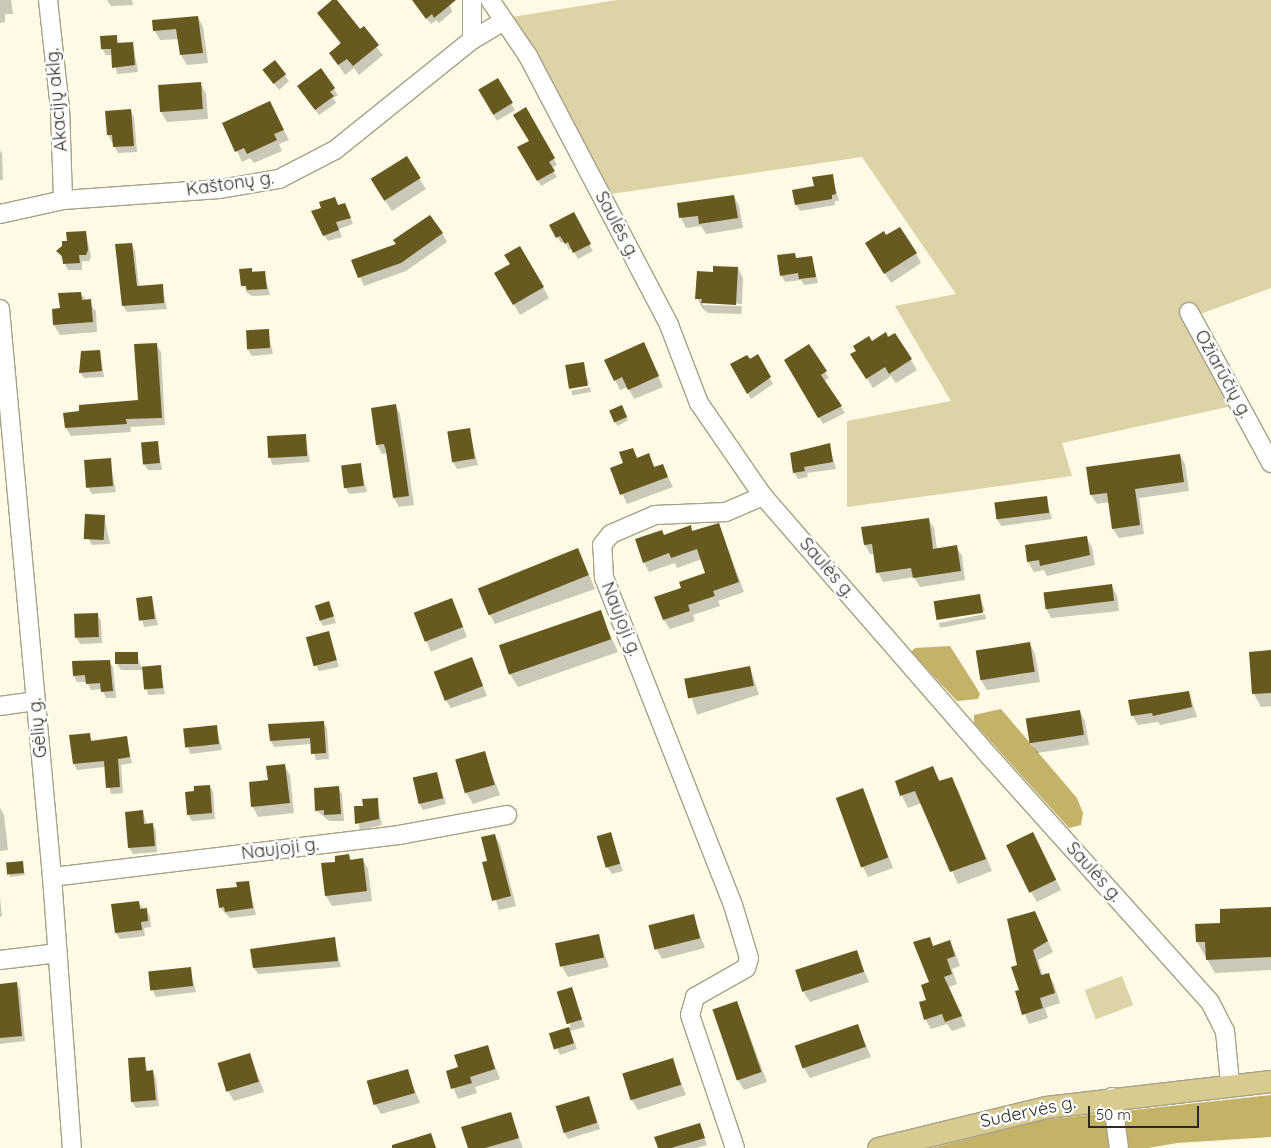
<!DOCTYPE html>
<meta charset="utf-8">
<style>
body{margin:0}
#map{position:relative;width:1271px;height:1148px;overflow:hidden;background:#fefae5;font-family:Quicksand,sans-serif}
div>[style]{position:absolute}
.green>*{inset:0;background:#dcd3a7;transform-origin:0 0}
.forest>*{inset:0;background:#c3b368}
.shadow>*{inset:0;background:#0003;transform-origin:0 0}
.building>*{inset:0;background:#665a20;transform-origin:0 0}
.roads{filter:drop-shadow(1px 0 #a6a188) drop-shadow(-1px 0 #a6a188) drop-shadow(0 1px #a6a188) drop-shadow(0 -1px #a6a188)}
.minor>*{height:18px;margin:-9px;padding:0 9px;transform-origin:9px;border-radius:9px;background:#fff}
.major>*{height:21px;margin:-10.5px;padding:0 10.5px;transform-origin:10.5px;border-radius:10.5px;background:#d8cb90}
span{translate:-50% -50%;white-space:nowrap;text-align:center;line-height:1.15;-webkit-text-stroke:5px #fff;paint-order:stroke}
.street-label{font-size:18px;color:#2d2b21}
.scale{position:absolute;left:1088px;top:1106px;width:111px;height:22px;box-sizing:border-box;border:2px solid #2d2b21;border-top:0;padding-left:6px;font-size:15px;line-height:18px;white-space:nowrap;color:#2d2b21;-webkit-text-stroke:4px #fff;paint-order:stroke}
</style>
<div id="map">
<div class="green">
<div style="clip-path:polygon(617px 0,1271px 0,1271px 288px,1184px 320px,1232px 406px,1062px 443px,1072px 476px,847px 507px,847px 421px,951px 401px,895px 306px,956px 294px,862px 157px,611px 194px,512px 17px)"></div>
<div style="left:1122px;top:976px;width:31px;height:40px;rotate:69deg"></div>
</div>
<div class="forest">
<div style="clip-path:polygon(950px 646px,976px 687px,980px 694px,978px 699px,957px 701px,911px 652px,915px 648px)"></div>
<div style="clip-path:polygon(1001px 709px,1077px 798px,1083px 813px,1081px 825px,1069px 828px,974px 723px,974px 715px)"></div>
<div style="clip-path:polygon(1271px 1095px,1271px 1137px,1177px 1143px,1148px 1148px,932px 1148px,1042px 1120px)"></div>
</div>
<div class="shadow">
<div style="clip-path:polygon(0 0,11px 0,13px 14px,5px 14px,5px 22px,0 23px)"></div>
<div style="clip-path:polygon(107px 0,132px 0,133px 5px,111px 6px)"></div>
<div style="clip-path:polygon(336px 0,383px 55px,359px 75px,354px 68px,345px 75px,330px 53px,341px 45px,318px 13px)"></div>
<div style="clip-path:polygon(418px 0,448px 0,452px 12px,439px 23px,436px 20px,431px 24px,419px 9px)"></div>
<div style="clip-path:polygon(198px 17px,203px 27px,208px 63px,187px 65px,181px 55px,179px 39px,160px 40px,154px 30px)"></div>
<div style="clip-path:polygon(116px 36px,120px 44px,133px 43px,138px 72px,117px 74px,113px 55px,106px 55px,102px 49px)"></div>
<div style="clip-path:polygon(274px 62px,289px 81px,279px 90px,268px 76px)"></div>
<div style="clip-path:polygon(320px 70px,338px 95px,333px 98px,336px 103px,319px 115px,302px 93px)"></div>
<div style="left:497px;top:79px;width:36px;height:21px;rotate:60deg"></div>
<div style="clip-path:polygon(201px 84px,206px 94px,208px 119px,167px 122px,161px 112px)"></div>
<div style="clip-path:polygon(526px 108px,557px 165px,551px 168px,557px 177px,541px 186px,519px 148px,530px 141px)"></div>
<div style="clip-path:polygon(130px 110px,134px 117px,137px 152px,118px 153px,108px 135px)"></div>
<div style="clip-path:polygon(275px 113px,289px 140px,279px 144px,282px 151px,254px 163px,250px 158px,242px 162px,224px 123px)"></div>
<div style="clip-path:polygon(0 150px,2px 154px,3px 180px,0 180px)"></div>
<div style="clip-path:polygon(406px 158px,426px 189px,392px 211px,378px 190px)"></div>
<div style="clip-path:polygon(832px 175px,839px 201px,835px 201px,835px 205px,800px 211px,796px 204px)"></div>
<div style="clip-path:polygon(734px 196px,739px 206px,743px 228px,706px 234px,701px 226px,686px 228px,681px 218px,678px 204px)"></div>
<div style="clip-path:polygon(334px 198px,339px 206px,345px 204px,353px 224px,339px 229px,342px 237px,328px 241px,324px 235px,322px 208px)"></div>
<div style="clip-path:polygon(573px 214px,593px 251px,578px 259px,572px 248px,569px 250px,565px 242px,561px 243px,551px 225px)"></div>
<div style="clip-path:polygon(86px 232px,91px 257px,89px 261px,82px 261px,82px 270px,68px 270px,58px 251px)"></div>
<div style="clip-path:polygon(442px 233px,447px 242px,406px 271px,364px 286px,353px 261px)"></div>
<div style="clip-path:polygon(886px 237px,916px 253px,921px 263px,891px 283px,872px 253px)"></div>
<div style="clip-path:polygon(132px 244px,135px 251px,139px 287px,162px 285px,167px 309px,127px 312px,123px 306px)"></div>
<div style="clip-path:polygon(520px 247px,549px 298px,520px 315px,496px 273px,511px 264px)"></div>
<div style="clip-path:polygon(794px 254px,797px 260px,812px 257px,818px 283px,804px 285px,801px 280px,785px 282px,782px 276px)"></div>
<div style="clip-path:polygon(738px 268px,743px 278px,742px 304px,703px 302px,703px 305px,742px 306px,741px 314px,708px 313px,702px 308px,697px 298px,714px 273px)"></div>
<div style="clip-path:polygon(241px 270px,264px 272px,270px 295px,252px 296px,246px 292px)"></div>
<div style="clip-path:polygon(80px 293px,96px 311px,97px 332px,60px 335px,54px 325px,53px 310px,61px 309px)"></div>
<div style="clip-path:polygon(268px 331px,273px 354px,252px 356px,248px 350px)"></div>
<div style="clip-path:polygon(895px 334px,917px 370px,896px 383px,891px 376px,873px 388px,858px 364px,871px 343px)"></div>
<div style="clip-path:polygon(156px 344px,161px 352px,165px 425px,130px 427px,131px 432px,71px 436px,66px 428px,139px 402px)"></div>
<div style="clip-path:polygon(644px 344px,663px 387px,634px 399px,628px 387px,620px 390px,615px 380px)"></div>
<div style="clip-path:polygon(809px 346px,829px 378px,824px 381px,845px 413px,823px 424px,785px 360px)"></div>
<div style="clip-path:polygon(100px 351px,104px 377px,84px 378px,80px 372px)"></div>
<div style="clip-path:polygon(757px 356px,773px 384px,751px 399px,732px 365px)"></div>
<div style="clip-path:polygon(583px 363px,589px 384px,570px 389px,566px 366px)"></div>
<div style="left:590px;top:387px;width:5px;height:19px;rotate:79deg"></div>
<div style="clip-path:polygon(395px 405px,400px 414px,414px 505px,399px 507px,394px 498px,387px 453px,382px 454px,377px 445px,372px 409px)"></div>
<div style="left:621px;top:407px;width:15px;height:12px;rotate:62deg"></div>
<div style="clip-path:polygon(469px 430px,478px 465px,457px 469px,453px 462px)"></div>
<div style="clip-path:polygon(305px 435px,310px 462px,273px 465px,270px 459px)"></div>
<div style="clip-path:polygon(157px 442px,162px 470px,148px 470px,144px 464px)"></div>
<div style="clip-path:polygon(829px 444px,836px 469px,807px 473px,808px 477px,798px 479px,794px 472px)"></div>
<div style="clip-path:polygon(632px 449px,637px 458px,648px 455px,655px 468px,662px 465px,673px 487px,627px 504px,611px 469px,625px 463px)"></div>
<div style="clip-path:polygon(1180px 455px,1185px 464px,1189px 491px,1139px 498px,1144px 534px,1119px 538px,1113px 529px,1110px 502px,1097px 504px,1091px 495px)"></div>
<div style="clip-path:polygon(110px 460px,116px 492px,92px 494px,88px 487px)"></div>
<div style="clip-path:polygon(360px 465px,367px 492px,349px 494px,346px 488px)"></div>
<div style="clip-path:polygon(1046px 498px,1052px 519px,1001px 526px,997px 519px)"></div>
<div style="clip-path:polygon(104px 516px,110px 544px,92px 545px,88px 538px)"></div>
<div style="clip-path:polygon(928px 519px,934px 528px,937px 549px,956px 546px,962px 556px,965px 580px,920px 587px,914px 577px,883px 582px,878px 572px,875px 554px,870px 554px,865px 545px,863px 528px)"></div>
<div style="clip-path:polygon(719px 524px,744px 592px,718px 601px,720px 606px,693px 615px,695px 621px,670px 629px,664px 620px,682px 588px,707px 574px,702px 559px,677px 568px,675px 563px,649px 572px,644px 562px,664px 536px,690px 527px,693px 532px)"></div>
<div style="clip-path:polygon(1086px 537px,1092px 547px,1095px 565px,1047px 576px,1044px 570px,1034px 572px,1028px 562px)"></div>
<div style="clip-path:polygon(578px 549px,595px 589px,495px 624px,488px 611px)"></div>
<div style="clip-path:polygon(1112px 586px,1117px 596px,1119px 611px,1051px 618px,1046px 608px)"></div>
<div style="clip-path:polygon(980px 596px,985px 611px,937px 619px,935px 602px)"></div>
<div style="clip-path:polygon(152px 598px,158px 625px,144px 627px,137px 599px)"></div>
<div style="left:452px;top:600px;width:40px;height:39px;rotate:68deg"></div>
<div style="clip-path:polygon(329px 602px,336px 623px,323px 626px,319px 619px)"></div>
<div style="clip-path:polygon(600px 612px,618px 652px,518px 687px,510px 674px)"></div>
<div style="left:985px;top:614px;width:5px;height:47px;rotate:79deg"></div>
<div style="clip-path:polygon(97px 615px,101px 621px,102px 643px,80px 644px,76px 637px)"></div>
<div style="clip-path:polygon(328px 632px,339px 667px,319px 671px,316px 665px)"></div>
<div style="clip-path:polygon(1030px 644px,1035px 654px,1040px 682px,987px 690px,981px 680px)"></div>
<div style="clip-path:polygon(1271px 651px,1271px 706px,1261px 707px,1254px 694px)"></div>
<div style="clip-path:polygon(137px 654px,141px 667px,160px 666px,165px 694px,148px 695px,143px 670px,121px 670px,117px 664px)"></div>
<div style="clip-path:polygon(472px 659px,487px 696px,451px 708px,445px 699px)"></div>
<div style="clip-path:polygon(109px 661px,113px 667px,116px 698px,106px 698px,102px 689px,91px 690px,87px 682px,77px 682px,74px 676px,73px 663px)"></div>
<div style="left:750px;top:667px;width:29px;height:65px;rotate:72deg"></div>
<div style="clip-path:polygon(1189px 692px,1197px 717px,1160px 725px,1158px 722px,1138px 725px,1132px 715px)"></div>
<div style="clip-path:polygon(1079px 711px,1085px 721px,1089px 745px,1037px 753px,1031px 743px,1028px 719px)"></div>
<div style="clip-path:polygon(323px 722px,327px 729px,329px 759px,316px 760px,311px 744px,274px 747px,271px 741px)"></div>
<div style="clip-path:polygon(216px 727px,222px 750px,190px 754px,184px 731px)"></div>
<div style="clip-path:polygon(89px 735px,93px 742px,126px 738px,132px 763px,121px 765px,123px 793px,111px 794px,105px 767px,77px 770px,74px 764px)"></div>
<div style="clip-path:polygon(484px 753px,500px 795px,473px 804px,467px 794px)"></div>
<div style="clip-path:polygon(284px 765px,290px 775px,294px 813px,258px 817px,253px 807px,250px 784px,269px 782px)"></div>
<div style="clip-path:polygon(933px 768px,941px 782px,951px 778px,958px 790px,992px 871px,958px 884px,922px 803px,908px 808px,902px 796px,896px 781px)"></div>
<div style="clip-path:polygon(437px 773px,446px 804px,423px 810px,419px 803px)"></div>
<div style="clip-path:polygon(210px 786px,213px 792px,215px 819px,192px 821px,188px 814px,195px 792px)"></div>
<div style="clip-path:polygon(338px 787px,342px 794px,344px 821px,329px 821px,316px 810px)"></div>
<div style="clip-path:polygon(863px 790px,893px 868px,868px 877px,863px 867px)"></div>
<div style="clip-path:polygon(377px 799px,382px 825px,360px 830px,355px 808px,364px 807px)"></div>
<div style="clip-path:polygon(0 808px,4px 815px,8px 850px,0 851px)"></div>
<div style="clip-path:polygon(143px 812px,147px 825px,152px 824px,156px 831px,157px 852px,133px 854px,129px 847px)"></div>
<div style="clip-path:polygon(610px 833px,623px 871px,612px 874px,608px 868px)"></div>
<div style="clip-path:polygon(494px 835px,500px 845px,516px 906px,499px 910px,484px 863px,488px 862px)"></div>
<div style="clip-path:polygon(1038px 843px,1061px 890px,1037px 902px,1031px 892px)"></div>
<div style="clip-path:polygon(349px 856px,352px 861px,363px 860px,368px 869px,372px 901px,332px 906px,326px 896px,337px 863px)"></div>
<div style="clip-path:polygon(22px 862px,25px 875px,10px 877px,9px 874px)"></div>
<div style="clip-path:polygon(248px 882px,256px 915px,230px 918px,220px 908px)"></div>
<div style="clip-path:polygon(0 898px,2px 916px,0 917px)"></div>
<div style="clip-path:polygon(138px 902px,150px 916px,151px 927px,144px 928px,145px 936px,120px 939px,116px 933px)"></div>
<div style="clip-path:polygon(1271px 908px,1271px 970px,1215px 973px,1197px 942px,1222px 925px)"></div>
<div style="clip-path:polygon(1035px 912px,1053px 952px,1038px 960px,1043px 976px,1048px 974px,1054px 984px,1060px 1003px,1045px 1008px,1048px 1018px,1029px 1024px,1016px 992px,1020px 991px)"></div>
<div style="clip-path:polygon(693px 915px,705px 948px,662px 959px,657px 950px)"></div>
<div style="clip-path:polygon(598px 936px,609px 967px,568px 977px,562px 967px)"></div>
<div style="clip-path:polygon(334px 939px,341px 967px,258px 974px,254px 968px)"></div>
<div style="clip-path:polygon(929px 939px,934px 947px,950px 942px,955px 952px,960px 966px,952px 969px,957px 984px,949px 987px,966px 1026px,952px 1031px,947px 1024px,931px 1029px,925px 1019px,931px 983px)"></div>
<div style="clip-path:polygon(856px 952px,869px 982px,810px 1002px,804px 993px)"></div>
<div style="clip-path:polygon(190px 969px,196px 992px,156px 997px,153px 991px)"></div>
<div style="clip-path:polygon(16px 983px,20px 989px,25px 1041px,0 1044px,0 985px)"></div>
<div style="clip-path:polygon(572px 988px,585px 1027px,570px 1031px,577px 1049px,560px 1055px,551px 1035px,570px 1028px)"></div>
<div style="clip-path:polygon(737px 1002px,767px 1082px,744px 1090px,738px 1080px)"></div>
<div style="clip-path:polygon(858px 1026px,871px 1057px,810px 1078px,804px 1068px)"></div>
<div style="clip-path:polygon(488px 1047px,500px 1079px,475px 1087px,477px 1093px,458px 1099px,447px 1072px,460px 1068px)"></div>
<div style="clip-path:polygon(250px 1054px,264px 1092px,234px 1101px,228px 1091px)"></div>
<div style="clip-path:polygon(144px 1059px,148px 1072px,153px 1072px,156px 1078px,159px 1106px,136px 1108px,132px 1102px)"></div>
<div style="clip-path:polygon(672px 1060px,686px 1095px,638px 1110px,632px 1100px)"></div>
<div style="clip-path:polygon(407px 1071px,420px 1103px,381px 1114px,375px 1104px)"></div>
<div style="clip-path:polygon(589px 1097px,600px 1129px,568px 1139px,564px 1132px)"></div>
<div style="clip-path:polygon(510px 1114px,523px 1148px,469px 1148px)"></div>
<div style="clip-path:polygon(700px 1125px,707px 1145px,696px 1148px,659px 1148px)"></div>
</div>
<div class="building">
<div style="clip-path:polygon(332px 0,337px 0,360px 29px,364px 26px,379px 45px,353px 66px,347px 59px,338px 65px,329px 53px,341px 43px,317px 13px)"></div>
<div style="clip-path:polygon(412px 0,456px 0,434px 18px,432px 14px,426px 19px)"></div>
<div style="clip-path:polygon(198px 16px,203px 53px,180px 55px,176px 29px,153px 31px,152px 20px)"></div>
<div style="clip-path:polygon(117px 35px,117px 43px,133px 42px,135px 65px,112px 68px,111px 49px,101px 49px,100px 36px)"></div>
<div style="left:275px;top:60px;width:18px;height:16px;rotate:52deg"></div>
<div style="clip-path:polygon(321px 68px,335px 88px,330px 92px,334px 96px,315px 110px,297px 86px)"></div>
<div style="left:498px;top:78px;width:29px;height:23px;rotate:59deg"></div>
<div style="left:201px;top:82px;width:27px;height:43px;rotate:86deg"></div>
<div style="clip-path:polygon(270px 101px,284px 130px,274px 134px,277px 140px,247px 154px,244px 148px,235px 152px,222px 123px)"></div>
<div style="clip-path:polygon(526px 107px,555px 158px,549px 162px,555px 171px,537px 181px,517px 147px,529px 141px,513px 115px)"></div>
<div style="clip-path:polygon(131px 109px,134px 146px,113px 147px,112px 135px,107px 135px,105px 111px)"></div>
<div style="left:407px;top:156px;width:26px;height:43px;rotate:58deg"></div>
<div style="clip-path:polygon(833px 174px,836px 194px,832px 195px,832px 199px,795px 205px,792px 190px,814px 186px,812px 177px)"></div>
<div style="clip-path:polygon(734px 195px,738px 218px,699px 224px,698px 216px,679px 218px,677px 203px)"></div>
<div style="clip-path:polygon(335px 197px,338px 205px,345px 203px,351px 218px,336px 222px,339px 230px,323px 236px,311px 211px,321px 208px,319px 202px)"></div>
<div style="clip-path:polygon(574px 212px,591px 244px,573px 253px,568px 242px,565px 244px,560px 236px,556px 238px,549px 225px)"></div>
<div style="clip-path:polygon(430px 215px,443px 233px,401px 263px,358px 278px,351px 260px,396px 244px,393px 240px)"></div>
<div style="clip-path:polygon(900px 227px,917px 253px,884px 274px,865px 243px,884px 231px,886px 235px)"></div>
<div style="clip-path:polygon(86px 231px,88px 250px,86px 255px,79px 255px,80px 263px,63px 264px,62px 256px,56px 251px,62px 246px,62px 241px,67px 241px,66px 232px)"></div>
<div style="clip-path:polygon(132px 243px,137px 286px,163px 284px,164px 303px,122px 306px,115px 244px)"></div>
<div style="clip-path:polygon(520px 246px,544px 287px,513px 305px,494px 273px,510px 264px,504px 255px)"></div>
<div style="clip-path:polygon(795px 253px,796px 258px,812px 256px,816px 277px,799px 279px,798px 273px,780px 276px,777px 255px)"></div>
<div style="clip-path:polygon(713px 266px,738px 267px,736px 305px,701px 303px,702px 299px,695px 299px,697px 271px,713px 272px)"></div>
<div style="clip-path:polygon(252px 268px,252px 272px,265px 271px,267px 289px,247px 290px,246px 286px,241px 286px,239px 269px)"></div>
<div style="clip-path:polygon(81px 292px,82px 300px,91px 299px,93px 322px,53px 325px,52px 309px,60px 308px,58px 293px)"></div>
<div style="left:269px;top:329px;width:19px;height:23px;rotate:87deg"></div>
<div style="clip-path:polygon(886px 332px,888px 337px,895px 333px,912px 359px,889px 374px,885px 367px,866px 379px,850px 354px,856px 351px,853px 346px,869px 336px,872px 341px)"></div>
<div style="clip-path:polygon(644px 342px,659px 376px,628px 390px,622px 377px,614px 381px,604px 360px)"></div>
<div style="clip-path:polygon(157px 343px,162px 418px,126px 419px,127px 424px,65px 428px,63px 413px,79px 411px,79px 405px,138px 400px,134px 344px)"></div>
<div style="clip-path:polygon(809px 344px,827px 371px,821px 375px,842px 406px,818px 418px,784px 360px)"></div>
<div style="clip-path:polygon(100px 350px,102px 371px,79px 373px,81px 351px)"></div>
<div style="clip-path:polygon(758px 354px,771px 377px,747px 394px,730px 364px,747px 355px,750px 359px)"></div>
<div style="left:584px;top:362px;width:24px;height:19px;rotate:81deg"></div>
<div style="clip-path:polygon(396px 404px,409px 496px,393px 498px,386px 451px,384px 444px,376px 445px,371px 408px)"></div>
<div style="left:622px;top:405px;width:13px;height:14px;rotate:67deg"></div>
<div style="left:470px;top:428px;width:31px;height:23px;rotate:81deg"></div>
<div style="left:306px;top:434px;width:22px;height:39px;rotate:87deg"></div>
<div style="left:158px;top:441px;width:22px;height:17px;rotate:85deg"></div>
<div style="clip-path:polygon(830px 443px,833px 462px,804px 467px,805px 471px,793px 473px,790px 453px)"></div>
<div style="clip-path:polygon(633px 448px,637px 458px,649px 453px,654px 467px,663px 464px,668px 477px,620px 495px,610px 468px,623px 463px,619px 452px)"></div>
<div style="clip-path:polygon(1180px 454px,1184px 482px,1135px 489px,1140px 525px,1112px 529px,1107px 493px,1090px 495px,1086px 467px)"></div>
<div style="left:111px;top:458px;width:28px;height:27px;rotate:86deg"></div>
<div style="left:361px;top:463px;width:23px;height:20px;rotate:83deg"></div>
<div style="left:1047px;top:496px;width:17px;height:53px;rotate:83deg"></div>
<div style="left:85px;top:514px;width:20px;height:25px;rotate:3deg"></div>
<div style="clip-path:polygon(929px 518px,933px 549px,957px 545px,961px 571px,913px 578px,911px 568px,876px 573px,872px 544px,864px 545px,861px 527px)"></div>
<div style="clip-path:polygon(719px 523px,739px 582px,713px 591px,715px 596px,688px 605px,690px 611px,663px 620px,654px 597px,681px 588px,679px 582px,705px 573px,697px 549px,671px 558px,669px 553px,643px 563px,635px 539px,662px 530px,664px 535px,691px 525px,692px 531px)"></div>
<div style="clip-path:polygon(1087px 536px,1090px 555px,1040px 566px,1039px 560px,1027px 562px,1025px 545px)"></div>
<div style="left:578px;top:548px;width:29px;height:108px;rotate:68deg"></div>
<div style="left:1112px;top:584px;width:17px;height:69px;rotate:83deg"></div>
<div style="left:980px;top:594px;width:19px;height:47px;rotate:81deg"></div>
<div style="left:152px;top:596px;width:23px;height:16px;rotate:83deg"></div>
<div style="left:452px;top:598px;width:31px;height:41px;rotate:69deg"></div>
<div style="left:329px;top:601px;width:16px;height:15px;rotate:72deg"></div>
<div style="left:601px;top:610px;width:31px;height:108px;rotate:71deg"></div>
<div style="left:98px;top:613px;width:24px;height:24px;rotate:88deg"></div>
<div style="left:329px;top:631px;width:30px;height:24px;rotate:75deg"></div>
<div style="left:1030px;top:642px;width:30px;height:55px;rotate:81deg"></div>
<div style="clip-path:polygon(1271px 650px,1271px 693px,1252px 694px,1249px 652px)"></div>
<div style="left:138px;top:652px;width:12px;height:23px;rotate:90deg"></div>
<div style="left:472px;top:657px;width:31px;height:41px;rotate:69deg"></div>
<div style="clip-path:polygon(110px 660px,113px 691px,101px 692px,100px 683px,86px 684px,85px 675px,73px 676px,72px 661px)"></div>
<div style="left:161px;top:665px;width:23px;height:19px;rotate:85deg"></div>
<div style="left:750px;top:666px;width:20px;height:67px;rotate:79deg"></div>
<div style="clip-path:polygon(1189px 691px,1192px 707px,1153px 716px,1152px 713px,1131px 716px,1128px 700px)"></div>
<div style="left:1080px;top:710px;width:25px;height:55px;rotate:81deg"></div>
<div style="clip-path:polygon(324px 721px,326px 753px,311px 754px,310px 738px,270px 741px,268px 724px)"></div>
<div style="left:217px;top:725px;width:19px;height:34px;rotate:84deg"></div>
<div style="clip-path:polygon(90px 733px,91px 741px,127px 736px,130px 757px,118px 759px,120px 787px,106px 788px,104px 761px,73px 764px,69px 735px)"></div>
<div style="left:485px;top:751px;width:35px;height:31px;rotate:74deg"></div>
<div style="clip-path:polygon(285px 764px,290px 803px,251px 807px,249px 782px,268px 780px,266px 766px)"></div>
<div style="clip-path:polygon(933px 766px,939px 781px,952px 777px,986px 859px,950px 872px,915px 791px,900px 796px,895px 781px)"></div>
<div style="left:437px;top:772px;width:27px;height:25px;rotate:77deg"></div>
<div style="clip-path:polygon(210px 785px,212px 813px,187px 815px,185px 792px,194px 791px,194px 786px)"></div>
<div style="clip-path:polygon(339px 786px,341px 814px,324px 815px,324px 810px,315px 811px,314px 788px)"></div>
<div style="left:863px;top:788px;width:74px;height:29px;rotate:70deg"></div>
<div style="clip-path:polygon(378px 798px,379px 819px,355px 824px,354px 806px,363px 806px,362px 799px)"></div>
<div style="clip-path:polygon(143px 810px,144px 824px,153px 823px,155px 846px,128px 848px,125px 812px)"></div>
<div style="left:611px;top:832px;width:33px;height:15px;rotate:74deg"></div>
<div style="left:1033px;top:832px;width:53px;height:30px;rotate:64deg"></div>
<div style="clip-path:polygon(495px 834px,511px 896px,492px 901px,482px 862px,487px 861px,481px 837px)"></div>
<div style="clip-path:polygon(349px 854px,350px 860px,363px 858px,367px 891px,325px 896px,321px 863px,335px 862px,335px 856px)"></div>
<div style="left:23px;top:861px;width:12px;height:17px;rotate:85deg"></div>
<div style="clip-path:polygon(249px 881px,253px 908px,225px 912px,224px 907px,219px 908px,216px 889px,237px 887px,236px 882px)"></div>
<div style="clip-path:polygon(139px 901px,140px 909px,147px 908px,148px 921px,141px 922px,142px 930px,115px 933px,111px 904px)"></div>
<div style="clip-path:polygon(1271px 907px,1271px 957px,1206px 960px,1205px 942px,1196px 942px,1195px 924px,1220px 923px,1220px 909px)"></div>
<div style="clip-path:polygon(1035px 911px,1048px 941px,1033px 950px,1041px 975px,1049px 973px,1055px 993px,1040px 998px,1043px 1008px,1022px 1015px,1015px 991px,1019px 990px,1011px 967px,1017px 965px,1007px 919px)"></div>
<div style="left:694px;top:914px;width:25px;height:47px;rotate:76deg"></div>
<div style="left:599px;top:934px;width:24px;height:45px;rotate:78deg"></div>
<div style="clip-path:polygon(335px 937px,338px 961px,253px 968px,250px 949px)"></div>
<div style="clip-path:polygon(930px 937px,933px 946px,950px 940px,955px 956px,947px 959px,952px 974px,944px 977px,962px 1016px,945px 1022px,942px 1014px,924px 1020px,919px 1002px,926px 1000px,921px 985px,929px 982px,913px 942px)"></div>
<div style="left:857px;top:950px;width:23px;height:65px;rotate:72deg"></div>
<div style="left:191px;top:967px;width:19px;height:43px;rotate:84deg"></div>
<div style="clip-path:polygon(17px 982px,22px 1036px,0 1038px,0 984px)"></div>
<div style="left:572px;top:987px;width:34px;height:16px;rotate:73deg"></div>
<div style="left:737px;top:1001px;width:75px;height:26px;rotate:71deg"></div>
<div style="left:858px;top:1024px;width:24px;height:67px;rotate:71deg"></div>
<div style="left:569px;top:1027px;width:17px;height:21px;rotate:73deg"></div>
<div style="clip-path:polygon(488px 1045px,495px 1069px,470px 1077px,472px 1083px,451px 1089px,446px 1071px,458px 1067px,454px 1055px)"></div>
<div style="left:250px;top:1053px;width:30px;height:34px;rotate:73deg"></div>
<div style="clip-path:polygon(145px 1057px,146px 1071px,153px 1070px,156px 1100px,131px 1102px,128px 1058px)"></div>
<div style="left:673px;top:1058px;width:28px;height:53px;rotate:73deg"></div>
<div style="left:408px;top:1069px;width:25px;height:43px;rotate:74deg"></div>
<div style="left:589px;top:1096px;width:28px;height:35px;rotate:73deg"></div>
<div style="clip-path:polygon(511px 1112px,519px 1138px,485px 1148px,468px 1148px,461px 1127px)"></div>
<div style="clip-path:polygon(700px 1123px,705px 1138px,671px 1148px,658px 1148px,654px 1137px)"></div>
<div style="clip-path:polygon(431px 1133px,436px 1148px,392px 1148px,392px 1145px)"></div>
</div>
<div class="roads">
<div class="minor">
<div style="left:48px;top:0;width:109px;rotate:83.7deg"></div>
<div style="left:60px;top:108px;width:92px;rotate:88.1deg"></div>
<div style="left:490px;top:0;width:68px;rotate:55.8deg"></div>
<div style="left:528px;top:56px;width:304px;rotate:62.3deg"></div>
<div style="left:669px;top:325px;width:84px;rotate:69deg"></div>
<div style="left:699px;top:403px;width:113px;rotate:55.5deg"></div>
<div style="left:763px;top:496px;width:347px;rotate:49deg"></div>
<div style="left:991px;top:758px;width:328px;rotate:48.1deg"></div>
<div style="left:1210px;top:1002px;width:33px;rotate:63deg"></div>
<div style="left:1225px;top:1031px;width:52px;rotate:84.5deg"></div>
<div style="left:472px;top:40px;width:40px;rotate:-90deg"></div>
<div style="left:0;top:214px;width:65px;rotate:-12.5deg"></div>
<div style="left:63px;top:200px;width:157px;rotate:-4deg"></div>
<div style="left:220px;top:189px;width:60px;rotate:-9.6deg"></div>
<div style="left:279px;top:179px;width:63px;rotate:-27.4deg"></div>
<div style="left:335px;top:150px;width:176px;rotate:-38.8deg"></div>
<div style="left:472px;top:40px;width:35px;rotate:-31deg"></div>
<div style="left:0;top:309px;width:570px;rotate:84.77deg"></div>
<div style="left:52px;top:877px;width:272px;rotate:85.8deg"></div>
<div style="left:1189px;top:312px;width:172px;rotate:61.5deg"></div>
<div style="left:0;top:706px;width:35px;rotate:-8deg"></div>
<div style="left:52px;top:877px;width:350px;rotate:-6.9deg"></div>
<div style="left:399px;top:835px;width:110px;rotate:-10.5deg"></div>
<div style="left:0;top:960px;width:58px;rotate:-6.9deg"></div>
<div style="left:1112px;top:1097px;width:51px;rotate:82.2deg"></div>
<div style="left:735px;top:1148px;width:140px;rotate:-108.7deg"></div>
<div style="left:690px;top:1015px;width:19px;rotate:-74deg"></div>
<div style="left:695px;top:997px;width:59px;rotate:-29.6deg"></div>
<div style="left:746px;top:968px;width:10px;rotate:-73deg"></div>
<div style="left:749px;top:958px;width:55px;rotate:-106.8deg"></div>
<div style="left:733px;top:905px;width:352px;rotate:-111.5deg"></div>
<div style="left:604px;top:578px;width:33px;rotate:-93deg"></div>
<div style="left:602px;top:545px;width:14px;rotate:-51deg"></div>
<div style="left:611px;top:534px;width:48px;rotate:-23.4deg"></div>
<div style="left:655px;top:515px;width:71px;rotate:-2.4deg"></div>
<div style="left:726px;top:512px;width:40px;rotate:-23.4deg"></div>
</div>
<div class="major">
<div style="left:878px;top:1148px;width:173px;rotate:-13.7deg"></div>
<div style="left:1046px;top:1107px;width:226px;rotate:-6.6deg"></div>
</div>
</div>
<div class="street-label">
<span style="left:57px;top:100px;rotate:-95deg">Akacijų aklg.</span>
<span style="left:230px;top:184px;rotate:-8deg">Kaštonų g.</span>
<span style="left:617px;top:225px;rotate:62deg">Saulės g.</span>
<span style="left:1223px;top:374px;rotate:61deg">Ožiarūčių g.</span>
<span style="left:827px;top:568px;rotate:49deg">Saulės g.</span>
<span style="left:621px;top:619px;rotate:68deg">Naujoji g.</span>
<span style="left:38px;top:728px;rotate:-96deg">Gėlių g.</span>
<span style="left:280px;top:849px;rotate:-7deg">Naujoji g.</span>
<span style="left:1094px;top:872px;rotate:48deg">Saulės g.</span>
<span style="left:1028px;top:1112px;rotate:-12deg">Sudervės g.</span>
</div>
<div class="scale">50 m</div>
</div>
